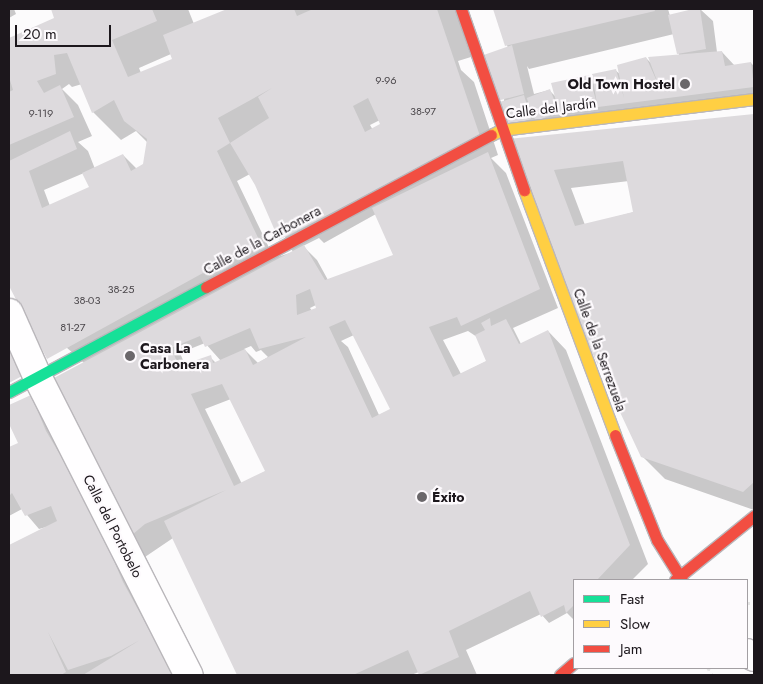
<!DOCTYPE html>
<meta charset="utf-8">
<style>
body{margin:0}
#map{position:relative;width:763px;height:684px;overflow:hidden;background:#fcfbfc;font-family:Jost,sans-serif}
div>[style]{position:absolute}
.shadow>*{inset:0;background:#0003}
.building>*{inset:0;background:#dddadd;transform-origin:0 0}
.path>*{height:3px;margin-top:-1.5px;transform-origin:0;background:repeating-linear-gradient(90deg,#e6e6e6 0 2.5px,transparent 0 6.5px)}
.roads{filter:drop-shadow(1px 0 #bab7bb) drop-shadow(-1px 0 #bab7bb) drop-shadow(0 1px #bab7bb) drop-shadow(0 -1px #bab7bb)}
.street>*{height:28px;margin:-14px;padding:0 14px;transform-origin:14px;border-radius:14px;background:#fffeff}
.fast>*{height:11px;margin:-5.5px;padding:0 5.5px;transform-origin:5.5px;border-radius:5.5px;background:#16e098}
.slow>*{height:11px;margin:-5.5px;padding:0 5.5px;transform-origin:5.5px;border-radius:5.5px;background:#ffcf43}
.jam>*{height:11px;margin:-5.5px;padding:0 5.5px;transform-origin:5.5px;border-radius:5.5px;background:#f24e42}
.dots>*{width:14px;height:14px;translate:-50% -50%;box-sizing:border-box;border:2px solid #fdfafd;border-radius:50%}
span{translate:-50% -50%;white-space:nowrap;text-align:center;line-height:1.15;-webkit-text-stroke:4.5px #fdfafd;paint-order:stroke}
.number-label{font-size:11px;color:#4c484c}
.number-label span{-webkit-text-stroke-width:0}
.poi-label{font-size:14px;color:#1c171c;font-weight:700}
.right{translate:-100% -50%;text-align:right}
.left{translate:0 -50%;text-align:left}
.street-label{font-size:14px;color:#1c171c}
.frame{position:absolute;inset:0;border:10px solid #1c171c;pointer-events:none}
.legend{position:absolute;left:573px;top:579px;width:175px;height:90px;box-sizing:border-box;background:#fdfafd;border:1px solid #a39fa3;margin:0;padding:6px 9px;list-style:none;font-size:15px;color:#1c171c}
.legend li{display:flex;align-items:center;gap:10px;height:25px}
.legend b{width:25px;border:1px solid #a39fa3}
.scale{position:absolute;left:15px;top:25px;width:96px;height:22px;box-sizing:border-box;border:2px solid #1c171c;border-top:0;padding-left:6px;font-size:15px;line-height:18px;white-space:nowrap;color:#1c171c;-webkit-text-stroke:4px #fdfafd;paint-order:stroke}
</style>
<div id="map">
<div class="shadow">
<div style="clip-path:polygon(9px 9px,14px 9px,16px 14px,9px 18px)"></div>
<div style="clip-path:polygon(evenodd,52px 9px,188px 9px,194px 24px,230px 9px,455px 9px,471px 57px,458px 61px,461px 70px,474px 82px,498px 155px,491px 158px,506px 173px,558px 308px,513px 328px,521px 344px,548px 331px,566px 350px,648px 564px,632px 580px,574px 580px,574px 620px,567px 613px,549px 623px,541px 614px,466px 650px,477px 675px,421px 675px,419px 672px,411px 675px,238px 675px,173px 538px,145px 557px,127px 539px,84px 363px,21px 307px,9px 281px,9px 41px,56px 19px,52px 9px,171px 54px,173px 60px,141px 73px,139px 68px,171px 54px,52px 9px,69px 84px,72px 87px,82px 84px,93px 112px,121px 140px,136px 131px,148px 143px,144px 165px,137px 169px,123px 155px,95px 169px,88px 151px,78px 142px,92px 136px,78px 105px,62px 89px,69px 84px,52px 9px,380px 120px,382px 125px,373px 130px,370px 125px,380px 120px,52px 9px,84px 173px,91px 187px,50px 206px,44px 190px,84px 173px,52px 9px,250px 174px,293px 252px,274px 258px,237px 181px,250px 174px,52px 9px,376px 214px,395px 255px,328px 280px,317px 260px,303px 246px,319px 238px,324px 243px,376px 214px,52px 9px,316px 305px,317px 309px,312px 311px,310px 308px,316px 305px,52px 9px,468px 331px,477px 337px,487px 361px,461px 374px,443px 340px,468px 331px,52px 9px,354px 335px,392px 409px,379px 415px,348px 347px,341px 341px,354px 335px,52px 9px,205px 343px,221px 361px,216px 363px,210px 357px,185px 365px,180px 353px,205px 343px,52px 9px,251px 346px,256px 352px,261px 350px,268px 357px,258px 363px,244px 349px,251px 346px,52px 9px,231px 399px,266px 471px,242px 484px,205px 409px,231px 399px)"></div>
<div style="clip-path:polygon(evenodd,494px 9px,668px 9px,670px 16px,700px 9px,713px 21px,717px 52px,722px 52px,735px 66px,751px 63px,754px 66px,754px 95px,502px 127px,508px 48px,494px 9px,674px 34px,679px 55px,652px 64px,646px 58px,621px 75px,615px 70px,595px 82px,588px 76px,557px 98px,549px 90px,534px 94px,527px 66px,529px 69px,674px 34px)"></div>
<div style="clip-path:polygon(evenodd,754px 115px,754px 510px,665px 479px,642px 456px,508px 140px,754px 115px,629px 181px,634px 212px,585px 225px,571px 188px,629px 181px)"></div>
<div style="clip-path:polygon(30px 396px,44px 409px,178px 675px,9px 675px,9px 548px,50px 526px,39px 529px,22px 509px,9px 516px,9px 449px,19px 444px,9px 421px,9px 407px)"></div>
</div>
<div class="building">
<div style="clip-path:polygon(evenodd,51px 9px,152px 9px,157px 21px,112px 40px,128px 77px,172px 59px,163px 35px,227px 9px,294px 9px,297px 16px,313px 9px,437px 9px,480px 136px,279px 240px,255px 185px,230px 143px,269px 118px,258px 97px,272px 88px,218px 118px,230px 143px,217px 151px,261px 244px,232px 257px,47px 359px,9px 286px,9px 161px,70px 131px,77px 149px,29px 171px,42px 208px,89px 187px,82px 173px,123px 154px,131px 171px,143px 164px,147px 139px,124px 121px,114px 100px,92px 113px,67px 53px,54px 55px,56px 74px,37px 81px,44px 93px,60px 85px,74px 117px,9px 145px,9px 92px,13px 90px,9px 77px,9px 38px,54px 18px,51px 9px,368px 98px,380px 124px,365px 132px,353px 106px,368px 98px)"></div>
<div style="clip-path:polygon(493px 9px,654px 9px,655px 11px,505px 46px)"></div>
<div style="clip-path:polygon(693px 9px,700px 9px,706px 49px,677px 54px,668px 15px)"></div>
<div style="clip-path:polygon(512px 45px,524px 94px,493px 102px,478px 57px)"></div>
<div style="clip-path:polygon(722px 51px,725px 66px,751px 62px,754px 87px,559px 112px,551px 83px,589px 75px,597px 104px,592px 74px,616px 69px,624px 98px,617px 65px,646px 57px,659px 86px,648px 57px)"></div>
<div style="left:550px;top:89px;width:25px;height:25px;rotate:69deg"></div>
<div style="left:524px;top:95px;width:25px;height:31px;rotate:74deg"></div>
<div style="clip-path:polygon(evenodd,754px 114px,754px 482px,743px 492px,641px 457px,582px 331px,507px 139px,754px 114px,623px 161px,633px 212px,575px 226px,554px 170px,623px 161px)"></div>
<div style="clip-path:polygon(evenodd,488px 152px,540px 289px,461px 326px,457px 317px,429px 327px,453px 377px,486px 361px,475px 335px,485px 330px,481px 323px,490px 318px,491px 326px,506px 319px,519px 344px,548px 330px,630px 545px,597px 580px,574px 580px,574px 605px,566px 613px,564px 605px,541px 617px,530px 591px,449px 631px,459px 657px,419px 675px,408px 650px,353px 675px,237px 675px,164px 521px,226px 490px,145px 524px,126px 540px,52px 379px,304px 245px,325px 280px,393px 255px,372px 208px,488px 152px,310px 289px,316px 308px,297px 315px,296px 295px,310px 289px,488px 152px,345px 320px,390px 409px,372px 418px,329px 327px,345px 320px,488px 152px,250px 328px,259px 349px,306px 337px,253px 365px,245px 349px,213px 363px,211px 355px,179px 366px,171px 348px,200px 336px,205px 347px,250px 328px,488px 152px,222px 384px,265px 471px,234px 486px,191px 394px,222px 384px)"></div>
<div style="clip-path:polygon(9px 346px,22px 376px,9px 383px)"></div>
<div style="clip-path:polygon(31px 395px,46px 431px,90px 505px,123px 582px,174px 675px,83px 675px,140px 640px,111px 656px,68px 670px,48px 632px,66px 672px,61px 675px,9px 675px,9px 545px,57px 521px,51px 506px,25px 516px,12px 493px,9px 496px,9px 447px,18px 443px,9px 424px,9px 405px)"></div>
</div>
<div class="path">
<div style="left:747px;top:603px;width:7px"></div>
<div style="left:708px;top:668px;width:8px;rotate:60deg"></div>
</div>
<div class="roads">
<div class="street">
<div style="left:9px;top:313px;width:71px;rotate:66deg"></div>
<div style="left:38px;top:378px;width:333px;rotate:63.1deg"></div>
<div style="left:747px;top:653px;width:8px;rotate:30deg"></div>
</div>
<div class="fast">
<div style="left:9px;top:392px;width:223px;rotate:-28.1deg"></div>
</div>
<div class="slow">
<div style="left:491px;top:135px;width:11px;rotate:-27deg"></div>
<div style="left:501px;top:130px;width:255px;rotate:-7deg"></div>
<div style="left:524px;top:190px;width:261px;rotate:69.6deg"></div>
</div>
<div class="jam">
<div style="left:461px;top:9px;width:192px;rotate:70.8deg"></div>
<div style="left:206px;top:287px;width:323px;rotate:-28.1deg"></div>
<div style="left:615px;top:435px;width:113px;rotate:68.2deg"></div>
<div style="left:657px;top:540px;width:47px;rotate:58deg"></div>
<div style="left:675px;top:580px;width:102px;rotate:-39deg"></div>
<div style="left:560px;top:675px;width:18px;rotate:-41deg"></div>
</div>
</div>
<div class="dots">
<div style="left:685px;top:84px;background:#6a676a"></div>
<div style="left:130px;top:356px;background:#6a676a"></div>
<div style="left:422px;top:497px;background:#6a676a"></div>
</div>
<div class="number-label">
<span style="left:386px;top:80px">9-96</span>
<span style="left:423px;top:111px">38-97</span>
<span style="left:41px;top:113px">9-119</span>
<span style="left:121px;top:289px">38-25</span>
<span style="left:87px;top:300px">38-03</span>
<span style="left:73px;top:327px">81-27</span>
</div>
<div class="poi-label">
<span class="right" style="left:675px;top:84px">Old Town Hostel</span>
<span class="left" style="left:140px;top:356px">Casa La<br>Carbonera</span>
<span class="left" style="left:432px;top:497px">Éxito</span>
</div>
<div class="street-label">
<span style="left:551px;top:108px;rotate:-7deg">Calle del Jardín</span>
<span style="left:262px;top:240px;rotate:-28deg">Calle de la Carbonera</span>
<span style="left:600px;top:350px;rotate:70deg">Calle de la Serrezuela</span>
<span style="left:113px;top:526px;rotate:63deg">Calle del Portobelo</span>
</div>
<div class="frame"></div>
<ul class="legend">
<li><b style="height:6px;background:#16e098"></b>Fast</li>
<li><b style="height:6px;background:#ffcf43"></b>Slow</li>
<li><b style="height:6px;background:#f24e42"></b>Jam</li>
</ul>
<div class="scale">20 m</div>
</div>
